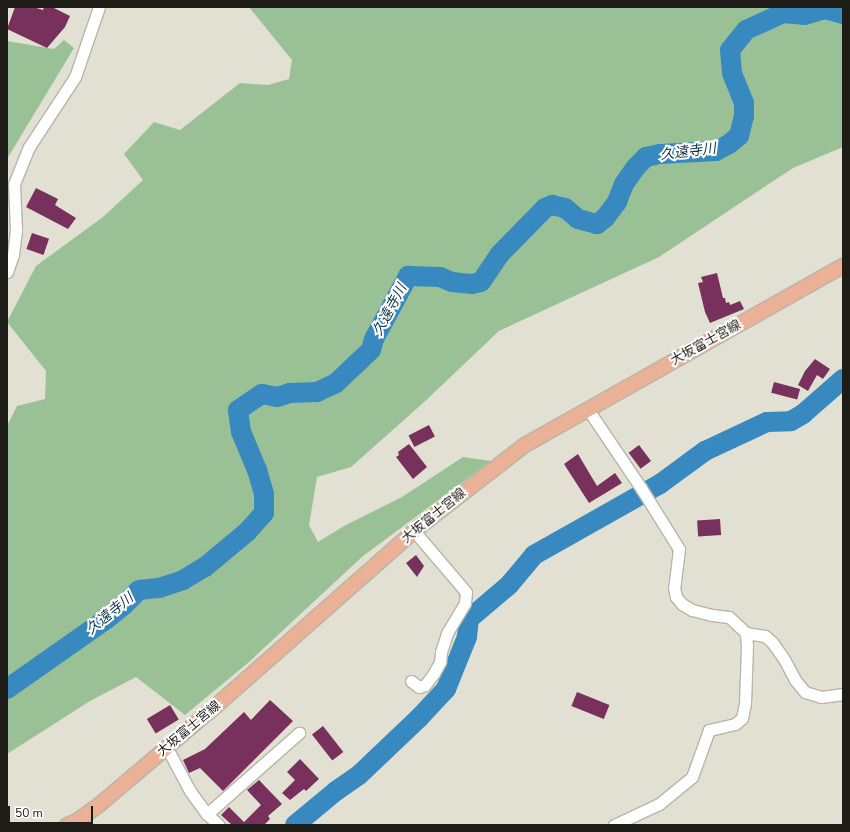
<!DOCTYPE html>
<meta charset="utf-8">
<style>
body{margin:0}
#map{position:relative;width:850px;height:832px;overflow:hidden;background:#e2e0d2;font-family:"Nunito Sans","Noto Sans JP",sans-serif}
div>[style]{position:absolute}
.green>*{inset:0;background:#9ac195}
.river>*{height:20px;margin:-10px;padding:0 10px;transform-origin:10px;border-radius:10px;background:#3889bf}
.building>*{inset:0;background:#78315d;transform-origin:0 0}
.roads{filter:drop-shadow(1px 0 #b7b5a8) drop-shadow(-1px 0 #b7b5a8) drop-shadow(0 1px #b7b5a8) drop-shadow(0 -1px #b7b5a8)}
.minor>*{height:11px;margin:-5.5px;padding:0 5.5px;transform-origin:5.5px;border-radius:5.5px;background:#fff}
.major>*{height:14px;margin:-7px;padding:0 7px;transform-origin:7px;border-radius:7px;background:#ebb197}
span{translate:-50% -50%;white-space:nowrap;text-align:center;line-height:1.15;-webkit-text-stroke:4px #fff;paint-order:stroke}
.street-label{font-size:13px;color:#1d1c17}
.water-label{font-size:14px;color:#10334a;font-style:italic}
.frame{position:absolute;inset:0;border:8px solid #1d1c17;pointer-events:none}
.scale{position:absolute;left:8px;top:806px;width:85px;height:18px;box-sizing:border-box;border:2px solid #1d1c17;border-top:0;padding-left:5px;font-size:12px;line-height:14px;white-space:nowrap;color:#1d1c17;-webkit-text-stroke:3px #fff;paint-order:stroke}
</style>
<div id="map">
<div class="green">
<div style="clip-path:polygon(249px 7px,843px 7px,843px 147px,793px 168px,659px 257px,499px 331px,422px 404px,351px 467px,317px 477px,309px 525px,318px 542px,344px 526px,402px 497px,463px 457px,491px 461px,363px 556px,249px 662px,185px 715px,136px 677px,90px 701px,7px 754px,7px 426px,17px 406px,45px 399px,46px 371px,7px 322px,36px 266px,103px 217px,143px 180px,124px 154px,154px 122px,180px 130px,240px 83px,268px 85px,289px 79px,292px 60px)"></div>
<div style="clip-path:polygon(64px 40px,74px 48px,7px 159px,7px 41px,54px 49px)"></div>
</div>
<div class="river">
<div style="left:7px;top:689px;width:123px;rotate:-35.1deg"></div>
<div style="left:108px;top:618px;width:21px;rotate:-39deg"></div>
<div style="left:124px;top:605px;width:21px;rotate:-45deg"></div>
<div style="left:139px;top:590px;width:20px;rotate:-6deg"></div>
<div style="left:159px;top:588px;width:25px;rotate:-18deg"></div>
<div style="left:183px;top:580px;width:26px;rotate:-31deg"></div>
<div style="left:205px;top:567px;width:55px;rotate:-39.8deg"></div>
<div style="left:247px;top:532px;width:25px;rotate:-48deg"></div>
<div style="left:264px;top:513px;width:19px;rotate:-90deg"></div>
<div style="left:264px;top:494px;width:25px;rotate:-106deg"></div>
<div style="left:257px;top:470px;width:41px;rotate:-112.8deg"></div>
<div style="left:241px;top:432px;width:22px;rotate:-98deg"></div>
<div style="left:238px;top:410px;width:29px;rotate:-34deg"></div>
<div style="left:262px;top:394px;width:15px;rotate:11deg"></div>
<div style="left:277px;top:397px;width:14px;rotate:-17deg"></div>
<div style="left:290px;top:393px;width:27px;rotate:-2deg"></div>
<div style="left:317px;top:392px;width:21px;rotate:-25deg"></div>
<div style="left:336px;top:383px;width:48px;rotate:-43.3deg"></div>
<div style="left:371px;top:350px;width:11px;rotate:-75deg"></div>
<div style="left:374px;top:339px;width:72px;rotate:-61.6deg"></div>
<div style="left:408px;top:276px;width:32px;rotate:2deg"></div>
<div style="left:440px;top:277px;width:13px;rotate:23deg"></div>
<div style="left:452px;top:282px;width:20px;rotate:6deg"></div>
<div style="left:472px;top:284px;width:9px;rotate:-13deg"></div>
<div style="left:481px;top:282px;width:34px;rotate:-56deg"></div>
<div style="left:500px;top:254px;width:64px;rotate:-45.6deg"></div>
<div style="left:545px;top:208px;width:8px;rotate:-23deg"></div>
<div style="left:552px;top:205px;width:13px;rotate:13deg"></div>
<div style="left:565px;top:208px;width:17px;rotate:40deg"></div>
<div style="left:578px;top:219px;width:20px;rotate:15deg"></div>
<div style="left:597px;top:224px;width:10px;rotate:-37deg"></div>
<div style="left:605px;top:218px;width:20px;rotate:-53deg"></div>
<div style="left:617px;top:202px;width:19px;rotate:-69deg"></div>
<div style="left:624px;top:184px;width:19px;rotate:-55deg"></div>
<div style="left:635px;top:168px;width:16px;rotate:-45deg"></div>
<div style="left:646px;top:157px;width:14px;rotate:-12deg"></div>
<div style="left:660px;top:154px;width:56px;rotate:-3.1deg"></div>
<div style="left:716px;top:151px;width:15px;rotate:-28deg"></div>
<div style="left:729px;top:144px;width:13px;rotate:-39deg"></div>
<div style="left:739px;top:136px;width:21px;rotate:-76deg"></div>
<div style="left:744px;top:116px;width:13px;rotate:-90deg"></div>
<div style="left:744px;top:103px;width:32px;rotate:-112deg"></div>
<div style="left:732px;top:73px;width:23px;rotate:-95deg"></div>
<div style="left:730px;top:50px;width:26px;rotate:-51deg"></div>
<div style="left:746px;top:30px;width:41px;rotate:-24.7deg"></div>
<div style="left:783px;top:13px;width:22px;rotate:5deg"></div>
<div style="left:805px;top:15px;width:21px;rotate:-17deg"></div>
<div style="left:825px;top:9px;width:19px;rotate:16deg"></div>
<div style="left:295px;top:825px;width:53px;rotate:-39.7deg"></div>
<div style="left:336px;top:791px;width:28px;rotate:-35deg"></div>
<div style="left:359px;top:775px;width:83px;rotate:-43.5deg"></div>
<div style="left:419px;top:718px;width:40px;rotate:-47deg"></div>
<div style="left:446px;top:689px;width:56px;rotate:-68deg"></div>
<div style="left:467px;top:637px;width:18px;rotate:-84deg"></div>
<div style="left:469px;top:619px;width:52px;rotate:-40.4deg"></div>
<div style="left:509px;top:585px;width:39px;rotate:-50deg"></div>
<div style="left:534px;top:555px;width:145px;rotate:-29.4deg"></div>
<div style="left:660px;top:484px;width:56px;rotate:-36.3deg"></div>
<div style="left:705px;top:451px;width:68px;rotate:-25.1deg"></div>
<div style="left:767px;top:422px;width:24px;rotate:-2deg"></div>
<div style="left:791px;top:421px;width:14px;rotate:-30deg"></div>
<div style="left:803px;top:414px;width:53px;rotate:-41.2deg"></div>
</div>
<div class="building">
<div style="clip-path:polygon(15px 7px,33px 7px,43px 10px,44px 7px,52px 7px,70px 16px,65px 27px,47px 48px,7px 29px)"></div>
<div style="clip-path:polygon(36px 188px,58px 199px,55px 205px,76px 218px,68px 229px,26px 207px)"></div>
<div style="left:32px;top:233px;width:18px;height:17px;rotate:19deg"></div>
<div style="clip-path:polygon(717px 273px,723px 298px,725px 298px,726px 303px,729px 302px,730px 305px,740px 301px,744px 309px,710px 323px,705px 312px,698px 283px,703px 282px,701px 277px)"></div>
<div style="clip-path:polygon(815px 359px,830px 369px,823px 379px,817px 375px,808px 391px,798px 385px,805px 371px)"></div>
<div style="left:774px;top:382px;width:27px;height:11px;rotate:15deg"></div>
<div style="left:429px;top:425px;width:13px;height:23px;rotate:63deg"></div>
<div style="clip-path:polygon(409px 444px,427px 467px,413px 479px,396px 457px,399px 455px,398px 452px)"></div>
<div style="left:639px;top:445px;width:20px;height:13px;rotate:53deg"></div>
<div style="clip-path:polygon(578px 454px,597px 486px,615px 473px,622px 483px,589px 503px,564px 464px)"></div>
<div style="left:720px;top:519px;width:16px;height:23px;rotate:86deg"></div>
<div style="clip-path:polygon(416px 555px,424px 566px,417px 577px,406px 563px)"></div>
<div style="left:577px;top:692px;width:35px;height:15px;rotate:22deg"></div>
<div style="clip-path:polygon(270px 700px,293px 721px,223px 791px,200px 768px,189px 773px,183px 760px,205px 749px,244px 712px,251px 720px)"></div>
<div style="left:170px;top:705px;width:17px;height:27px;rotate:59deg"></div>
<div style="left:323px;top:726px;width:33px;height:14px;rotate:52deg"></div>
<div style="clip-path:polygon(300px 759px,319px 779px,306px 791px,304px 789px,290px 800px,282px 793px,295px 780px,287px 772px)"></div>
<div style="clip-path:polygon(259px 780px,282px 804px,268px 816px,270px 819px,264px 825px,232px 825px,221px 815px,229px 807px,244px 822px,261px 805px,247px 790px)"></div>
</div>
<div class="roads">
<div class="minor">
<div style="left:7px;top:272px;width:18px;rotate:-71deg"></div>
<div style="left:13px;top:255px;width:24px;rotate:-83deg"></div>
<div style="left:16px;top:231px;width:47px;rotate:-92.4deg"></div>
<div style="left:14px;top:184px;width:40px;rotate:-68deg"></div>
<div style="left:29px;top:147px;width:84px;rotate:-56.7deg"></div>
<div style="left:75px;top:77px;width:74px;rotate:-71.1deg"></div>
<div style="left:587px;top:408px;width:97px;rotate:56deg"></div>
<div style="left:641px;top:488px;width:72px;rotate:58.1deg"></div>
<div style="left:679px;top:549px;width:38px;rotate:97deg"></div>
<div style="left:674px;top:587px;width:10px;rotate:79deg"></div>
<div style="left:676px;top:597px;width:9px;rotate:49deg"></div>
<div style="left:682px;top:604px;width:12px;rotate:31deg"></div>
<div style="left:692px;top:610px;width:21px;rotate:14deg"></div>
<div style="left:712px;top:615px;width:17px;rotate:7deg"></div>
<div style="left:729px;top:617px;width:23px;rotate:43deg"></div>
<div style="left:746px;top:633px;width:13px;rotate:86deg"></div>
<div style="left:747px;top:646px;width:57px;rotate:92deg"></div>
<div style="left:745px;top:703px;width:15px;rotate:101deg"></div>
<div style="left:742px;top:718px;width:9px;rotate:139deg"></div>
<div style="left:735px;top:724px;width:27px;rotate:167deg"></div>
<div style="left:709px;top:730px;width:50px;rotate:109.9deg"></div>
<div style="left:692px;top:777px;width:43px;rotate:140.7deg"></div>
<div style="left:659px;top:804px;width:50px;rotate:155deg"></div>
<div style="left:746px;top:633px;width:19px;rotate:9deg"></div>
<div style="left:765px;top:636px;width:9px;rotate:41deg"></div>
<div style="left:772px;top:642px;width:21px;rotate:55deg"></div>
<div style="left:784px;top:659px;width:24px;rotate:62deg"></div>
<div style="left:795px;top:680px;width:16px;rotate:50deg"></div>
<div style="left:805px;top:692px;width:17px;rotate:17deg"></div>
<div style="left:821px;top:697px;width:22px;rotate:-8deg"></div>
<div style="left:411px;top:681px;width:10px;rotate:37deg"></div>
<div style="left:419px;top:687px;width:6px;rotate:-18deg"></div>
<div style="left:425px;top:685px;width:15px;rotate:-53deg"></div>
<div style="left:434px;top:673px;width:13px;rotate:-61deg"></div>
<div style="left:440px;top:662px;width:10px;rotate:-84deg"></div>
<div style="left:441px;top:652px;width:20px;rotate:-72deg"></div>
<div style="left:447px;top:633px;width:35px;rotate:-59deg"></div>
<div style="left:465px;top:603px;width:11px;rotate:-85deg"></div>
<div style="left:466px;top:592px;width:80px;rotate:-130.4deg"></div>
<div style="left:167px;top:748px;width:49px;rotate:61.9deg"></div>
<div style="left:190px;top:791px;width:29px;rotate:54deg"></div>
<div style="left:207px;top:814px;width:16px;rotate:43deg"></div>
<div style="left:207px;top:814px;width:123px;rotate:-41.4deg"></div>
</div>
<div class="major">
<div style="left:67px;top:825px;width:11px;rotate:-22deg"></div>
<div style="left:77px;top:821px;width:27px;rotate:-36deg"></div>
<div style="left:99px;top:805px;width:145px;rotate:-40.3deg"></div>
<div style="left:210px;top:711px;width:272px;rotate:-41.4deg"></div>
<div style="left:414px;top:531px;width:140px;rotate:-37.8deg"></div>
<div style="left:525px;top:445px;width:365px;rotate:-29.4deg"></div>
</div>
</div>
<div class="street-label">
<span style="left:706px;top:343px;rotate:-29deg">大坂富士宮線</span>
<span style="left:434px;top:516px;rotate:-39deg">大坂富士宮線</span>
<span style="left:189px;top:729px;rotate:-40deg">大坂富士宮線</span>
</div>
<div class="water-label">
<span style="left:688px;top:152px;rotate:-7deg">久遠寺川</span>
<span style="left:390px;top:310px;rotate:-62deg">久遠寺川</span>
<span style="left:110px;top:614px;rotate:-39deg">久遠寺川</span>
</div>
<div class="frame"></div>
<div class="scale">50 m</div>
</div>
